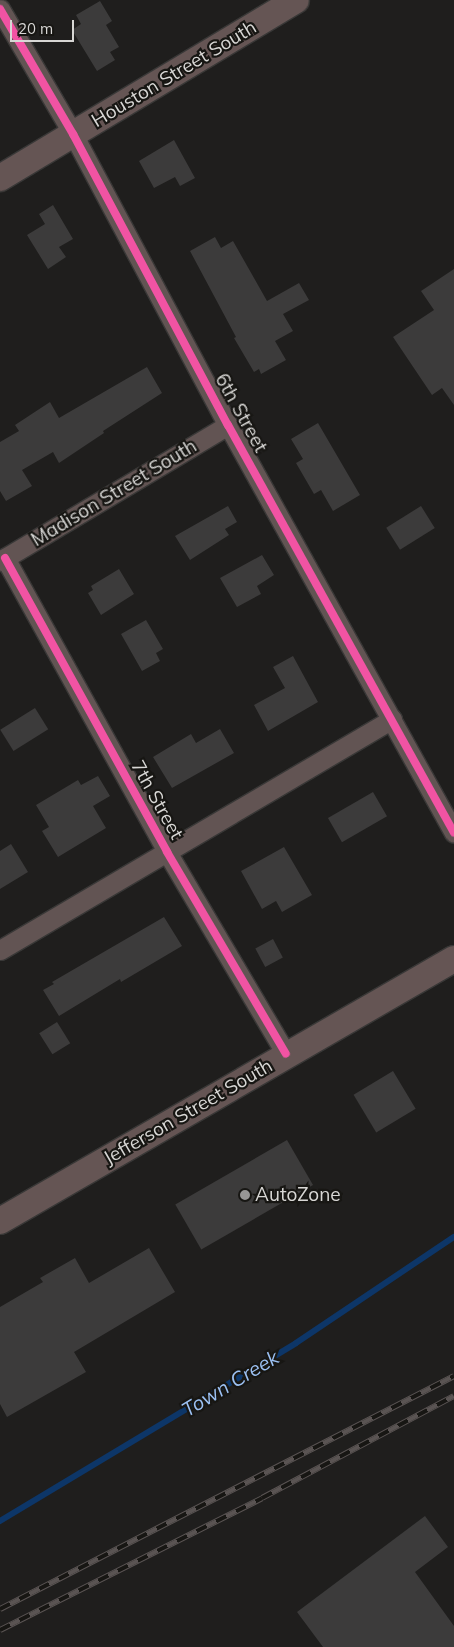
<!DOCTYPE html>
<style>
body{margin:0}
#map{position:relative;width:454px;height:1647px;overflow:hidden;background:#1f1e1d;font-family:Mulish,sans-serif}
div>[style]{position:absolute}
.stream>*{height:6px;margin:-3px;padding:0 3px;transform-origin:3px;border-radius:3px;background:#0d3668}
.building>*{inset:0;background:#3c3b3b;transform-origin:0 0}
.roads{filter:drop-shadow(1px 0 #393837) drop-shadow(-1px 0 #393837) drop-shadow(0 1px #393837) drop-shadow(0 -1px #393837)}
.street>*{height:19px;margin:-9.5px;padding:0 9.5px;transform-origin:9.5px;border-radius:9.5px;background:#625453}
.secondary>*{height:26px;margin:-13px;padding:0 13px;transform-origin:13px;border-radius:13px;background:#655554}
.rail>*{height:5.5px;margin-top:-2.75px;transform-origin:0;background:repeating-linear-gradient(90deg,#171613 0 11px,#5a5453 0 22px);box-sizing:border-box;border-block:1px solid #5a5453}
.cycleway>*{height:8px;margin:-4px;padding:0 4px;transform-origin:4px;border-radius:4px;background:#f153a3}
.dots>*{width:14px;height:14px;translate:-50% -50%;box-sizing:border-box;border:2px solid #171613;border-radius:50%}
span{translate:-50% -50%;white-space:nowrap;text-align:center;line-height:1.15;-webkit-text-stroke:4.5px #171613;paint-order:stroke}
.street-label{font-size:19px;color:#d8d7d5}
.poi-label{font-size:19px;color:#d8d7d5}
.left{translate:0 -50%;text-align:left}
.water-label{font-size:20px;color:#9cc1f3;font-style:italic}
.scale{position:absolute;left:10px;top:20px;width:64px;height:22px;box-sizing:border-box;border:2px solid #d8d7d5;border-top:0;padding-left:6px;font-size:15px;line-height:18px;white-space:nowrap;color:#d8d7d5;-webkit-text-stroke:4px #171613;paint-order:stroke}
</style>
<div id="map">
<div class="stream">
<div style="left:0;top:1521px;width:345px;rotate:-31deg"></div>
<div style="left:296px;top:1343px;width:190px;rotate:-33.9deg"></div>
</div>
<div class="building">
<div style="clip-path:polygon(100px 1px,112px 21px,106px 25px,119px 47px,110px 52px,115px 60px,97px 71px,72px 30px,81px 24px,76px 15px)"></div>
<div style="clip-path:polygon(174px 140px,195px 178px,180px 186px,175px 177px,154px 188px,139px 161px)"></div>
<div style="clip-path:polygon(53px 205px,73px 239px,59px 247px,66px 257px,48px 269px,27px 235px,45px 224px,39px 214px)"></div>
<div style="clip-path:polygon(215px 237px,221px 248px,233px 241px,267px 301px,299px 283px,309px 300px,283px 314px,293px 331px,275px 341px,286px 360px,261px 374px,259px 369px,254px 372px,234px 338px,236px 337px,190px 251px)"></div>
<div style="clip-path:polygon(454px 269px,454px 405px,442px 388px,432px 395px,393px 337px,434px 310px,421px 291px)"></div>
<div style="clip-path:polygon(147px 367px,162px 393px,103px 431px,104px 433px,59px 463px,53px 452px,22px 470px,32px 486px,6px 501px,0 491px,0 442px,19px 431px,15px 425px,50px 402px,59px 418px)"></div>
<div style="clip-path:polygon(318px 423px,360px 495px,333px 511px,321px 490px,314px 494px,296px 463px,303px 459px,291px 439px)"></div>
<div style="clip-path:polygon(228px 506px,237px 522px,225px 529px,229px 535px,190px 560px,175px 536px)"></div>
<div style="left:421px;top:506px;width:26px;height:41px;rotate:58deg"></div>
<div style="clip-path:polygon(262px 555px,274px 575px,257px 586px,261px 594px,237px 607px,220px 578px)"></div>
<div style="clip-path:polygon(119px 569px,134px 594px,101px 615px,88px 593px,93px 590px,91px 586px)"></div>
<div style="clip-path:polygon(146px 620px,163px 649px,156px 653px,160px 661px,142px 671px,121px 634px)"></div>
<div style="clip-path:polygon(293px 656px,318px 702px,268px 731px,254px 705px,285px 688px,273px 667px)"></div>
<div style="left:35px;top:708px;width:25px;height:41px;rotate:58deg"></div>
<div style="clip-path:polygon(220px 729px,234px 753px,172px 788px,153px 757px,191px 734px,196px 743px)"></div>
<div style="clip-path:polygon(98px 776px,110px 796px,93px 806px,106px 828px,58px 857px,42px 831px,49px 827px,36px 805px,78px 780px,81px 785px)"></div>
<div style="left:373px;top:792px;width:28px;height:52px;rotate:60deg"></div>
<div style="clip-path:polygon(11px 844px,28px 872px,0 889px,0 851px)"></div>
<div style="clip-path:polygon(284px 847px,312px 895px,282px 912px,276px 901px,262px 909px,241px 871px)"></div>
<div style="clip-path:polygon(164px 917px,182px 946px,121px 982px,120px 979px,59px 1016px,43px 990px,54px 984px,52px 982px)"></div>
<div style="left:273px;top:939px;width:21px;height:20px;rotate:62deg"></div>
<div style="left:57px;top:1022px;width:25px;height:21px;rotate:58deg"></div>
<div style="left:393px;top:1071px;width:44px;height:46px;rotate:59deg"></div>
<div style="left:287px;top:1140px;width:52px;height:129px;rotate:60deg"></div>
<div style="clip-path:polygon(149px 1248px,175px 1292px,74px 1352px,86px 1372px,7px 1417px,0 1404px,0 1307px,43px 1282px,40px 1278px,75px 1258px,89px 1283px)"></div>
<div style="clip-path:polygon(425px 1516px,448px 1547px,415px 1572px,454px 1626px,454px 1647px,323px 1647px,297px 1612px)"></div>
</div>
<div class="roads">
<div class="street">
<div style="left:0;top:9px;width:145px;rotate:59.7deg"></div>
<div style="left:73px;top:134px;width:330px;rotate:62deg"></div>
<div style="left:228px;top:425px;width:466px;rotate:61deg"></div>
<div style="left:5px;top:558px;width:336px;rotate:61.1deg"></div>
<div style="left:167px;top:852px;width:234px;rotate:59.5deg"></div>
<div style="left:0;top:561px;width:265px;rotate:-30.8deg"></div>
<div style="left:0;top:950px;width:455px;rotate:-30.5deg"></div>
</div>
<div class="secondary">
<div style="left:0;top:178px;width:345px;rotate:-31deg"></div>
<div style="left:0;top:1221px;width:524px;rotate:-29.99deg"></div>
</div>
</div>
<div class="rail">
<div style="left:0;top:1609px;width:510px;rotate:-27.17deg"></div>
<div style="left:0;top:1630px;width:293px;rotate:-26.7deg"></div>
<div style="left:262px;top:1498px;width:217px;rotate:-28deg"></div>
</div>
<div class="cycleway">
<div style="left:0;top:9px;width:145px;rotate:59.7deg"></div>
<div style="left:73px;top:134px;width:330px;rotate:62deg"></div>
<div style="left:228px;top:425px;width:466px;rotate:61deg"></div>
<div style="left:5px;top:558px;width:336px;rotate:61.1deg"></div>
<div style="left:167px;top:852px;width:234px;rotate:59.5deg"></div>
</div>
<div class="dots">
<div style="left:245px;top:1195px;background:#979695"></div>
</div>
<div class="street-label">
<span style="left:174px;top:74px;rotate:-31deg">Houston Street South</span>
<span style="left:241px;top:413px;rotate:61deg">6th Street</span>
<span style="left:114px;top:493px;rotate:-31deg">Madison Street South</span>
<span style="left:157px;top:800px;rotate:61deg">7th Street</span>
<span style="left:188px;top:1112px;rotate:-30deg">Jefferson Street South</span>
</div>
<div class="poi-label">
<span class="left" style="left:255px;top:1195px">AutoZone</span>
</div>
<div class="water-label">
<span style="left:230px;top:1383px;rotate:-31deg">Town Creek</span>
</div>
<div class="scale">20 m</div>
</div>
